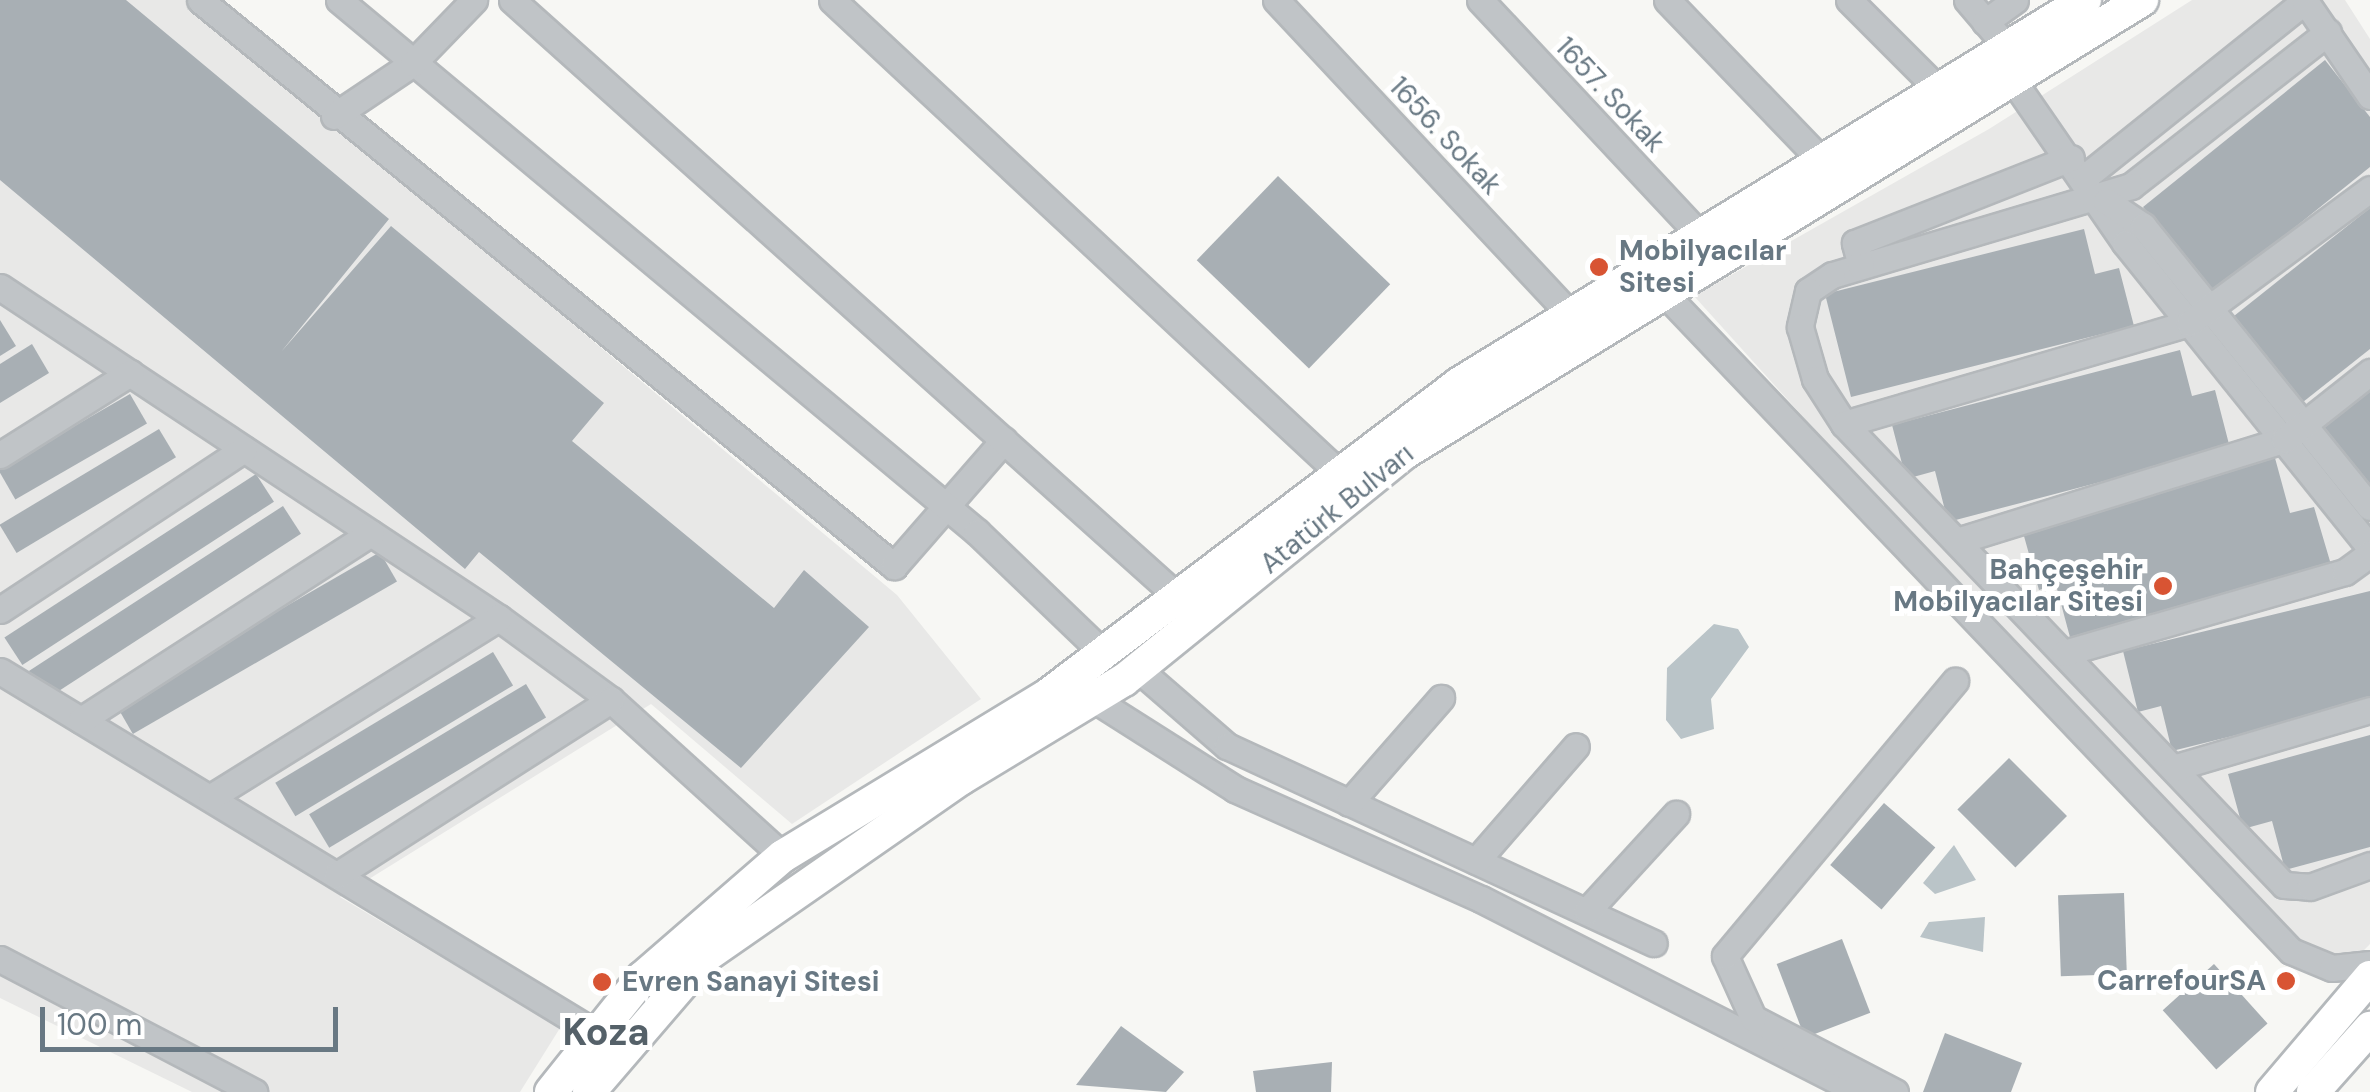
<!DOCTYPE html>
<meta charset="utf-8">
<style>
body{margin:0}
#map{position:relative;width:2370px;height:1092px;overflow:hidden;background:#f7f7f4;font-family:"DM Sans",sans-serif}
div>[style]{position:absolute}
.built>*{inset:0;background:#e8e8e7}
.water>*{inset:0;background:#bac4c8}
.building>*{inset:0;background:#a8afb4;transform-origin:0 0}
.roads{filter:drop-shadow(2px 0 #b4b8bb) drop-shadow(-2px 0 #b4b8bb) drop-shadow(0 2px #b4b8bb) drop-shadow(0 -2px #b4b8bb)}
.minor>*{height:25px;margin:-12.5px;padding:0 12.5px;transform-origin:12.5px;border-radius:12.5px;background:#c0c4c7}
.major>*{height:32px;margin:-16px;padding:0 16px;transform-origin:16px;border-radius:16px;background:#fff}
.dots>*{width:28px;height:28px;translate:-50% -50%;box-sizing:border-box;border:5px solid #fff;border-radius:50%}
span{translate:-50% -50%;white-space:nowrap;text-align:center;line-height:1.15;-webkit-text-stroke:10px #fff;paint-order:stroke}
.street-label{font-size:28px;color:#687883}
.poi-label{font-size:28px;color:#687883;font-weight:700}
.left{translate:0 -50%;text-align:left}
.right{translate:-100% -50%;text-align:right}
.district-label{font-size:38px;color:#556169;font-weight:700}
.scale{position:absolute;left:40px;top:1007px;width:298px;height:45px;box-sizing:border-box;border:5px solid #687883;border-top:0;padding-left:12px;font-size:30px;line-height:35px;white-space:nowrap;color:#687883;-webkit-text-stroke:8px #fff;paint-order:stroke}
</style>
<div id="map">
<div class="built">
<div style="clip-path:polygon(0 0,185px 0,897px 595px,981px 699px,792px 824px,651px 704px,340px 897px,560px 1028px,520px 1092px,192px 1092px,0 998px)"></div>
<div style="clip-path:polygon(2192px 0,2345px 0,2370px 39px,2370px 944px,2356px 958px,2336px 960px,2293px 939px,2070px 712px,1694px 296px,1989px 129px)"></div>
</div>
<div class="water">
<div style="clip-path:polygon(1714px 624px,1738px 629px,1749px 647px,1711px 699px,1714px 729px,1681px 739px,1666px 720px,1667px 668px)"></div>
<div style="clip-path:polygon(1954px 845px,1976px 880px,1935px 894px,1923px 883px)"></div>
<div style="clip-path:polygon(1985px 917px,1983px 952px,1920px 937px,1929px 922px)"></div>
</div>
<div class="building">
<div style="clip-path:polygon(0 0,126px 0,389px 219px,281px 352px,391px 226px,604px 403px,572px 441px,774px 608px,804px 570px,869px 627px,741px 768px,479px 552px,465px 569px,0 180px)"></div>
<div style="clip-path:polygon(2325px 60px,2370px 117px,2370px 167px,2212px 294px,2143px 207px)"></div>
<div style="left:1278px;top:176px;width:156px;height:117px;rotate:44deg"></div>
<div style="clip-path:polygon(2370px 208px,2370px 349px,2303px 402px,2234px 316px)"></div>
<div style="clip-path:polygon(2084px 229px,2095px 274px,2119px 268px,2134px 326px,1851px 397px,1825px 294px)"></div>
<div style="clip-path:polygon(0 320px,16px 346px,0 356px)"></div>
<div style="clip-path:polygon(32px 344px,49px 373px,0 403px,0 364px)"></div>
<div style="clip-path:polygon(2180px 350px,2192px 396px,2215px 390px,2230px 448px,1948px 522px,1935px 471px,1906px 479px,1892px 425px)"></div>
<div style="clip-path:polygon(2370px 384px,2370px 488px,2319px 427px)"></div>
<div style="left:130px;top:394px;width:34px;height:152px;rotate:60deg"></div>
<div style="left:159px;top:429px;width:33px;height:186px;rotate:59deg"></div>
<div style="clip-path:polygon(2275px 458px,2290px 513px,2314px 507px,2332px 568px,2071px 641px,2056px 585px,2039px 590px,2022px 529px)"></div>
<div style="left:256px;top:474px;width:33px;height:300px;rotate:57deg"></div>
<div style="left:283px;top:506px;width:33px;height:303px;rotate:57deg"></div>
<div style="left:380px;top:552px;width:34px;height:305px;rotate:60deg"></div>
<div style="clip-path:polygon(2370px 591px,2370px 702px,2172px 751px,2161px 706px,2138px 712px,2123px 651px)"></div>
<div style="left:493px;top:652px;width:39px;height:254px;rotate:59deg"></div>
<div style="left:526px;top:684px;width:39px;height:253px;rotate:59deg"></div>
<div style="clip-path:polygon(2370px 735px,2370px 847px,2285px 870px,2272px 821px,2243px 829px,2228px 774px)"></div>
<div style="left:2009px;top:758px;width:82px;height:73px;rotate:45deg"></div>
<div style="left:1884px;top:803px;width:68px;height:82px;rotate:41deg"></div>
<div style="left:2124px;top:893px;width:81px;height:66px;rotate:88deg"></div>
<div style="left:1842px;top:939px;width:79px;height:70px;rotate:69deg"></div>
<div style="left:2214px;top:964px;width:80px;height:69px;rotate:48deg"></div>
<div style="clip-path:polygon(1121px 1026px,1184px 1072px,1166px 1092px,1076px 1085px)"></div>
<div style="clip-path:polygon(1945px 1033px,2022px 1063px,2011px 1092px,1923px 1092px)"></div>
<div style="clip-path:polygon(1332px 1062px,1331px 1092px,1256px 1092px,1253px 1071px)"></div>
</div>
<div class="roads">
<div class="minor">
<div style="left:200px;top:0;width:896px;rotate:39.2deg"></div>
<div style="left:894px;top:566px;width:167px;rotate:-48.9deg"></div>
<div style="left:339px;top:0;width:831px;rotate:39.82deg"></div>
<div style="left:977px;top:532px;width:176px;rotate:43.8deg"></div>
<div style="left:512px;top:0;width:893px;rotate:41.87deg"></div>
<div style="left:832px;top:0;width:688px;rotate:43deg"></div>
<div style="left:1276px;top:0;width:429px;rotate:46.9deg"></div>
<div style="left:1480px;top:0;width:316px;rotate:46.9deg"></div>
<div style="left:1667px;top:0;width:221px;rotate:46.1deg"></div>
<div style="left:1849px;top:0;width:126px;rotate:45deg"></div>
<div style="left:1967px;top:0;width:62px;rotate:49.6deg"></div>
<div style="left:1985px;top:22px;width:37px;rotate:-36deg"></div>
<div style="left:2328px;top:32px;width:250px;rotate:142deg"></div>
<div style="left:2131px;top:186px;width:312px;rotate:163.4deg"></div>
<div style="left:1832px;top:275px;width:29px;rotate:146deg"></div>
<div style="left:1808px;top:291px;width:37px;rotate:103deg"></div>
<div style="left:1800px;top:327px;width:54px;rotate:73.9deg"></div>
<div style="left:1815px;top:379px;width:54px;rotate:57.2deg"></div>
<div style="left:1844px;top:424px;width:637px;rotate:46.34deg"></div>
<div style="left:2284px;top:885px;width:26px;rotate:4deg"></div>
<div style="left:2310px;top:887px;width:64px;rotate:-20.1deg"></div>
<div style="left:2012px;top:79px;width:199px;rotate:55.4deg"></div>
<div style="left:2125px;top:243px;width:391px;rotate:51.2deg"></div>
<div style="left:334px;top:116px;width:95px;rotate:-33.9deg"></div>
<div style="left:413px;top:63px;width:88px;rotate:-45.9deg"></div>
<div style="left:2085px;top:177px;width:282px;rotate:-38.7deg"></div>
<div style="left:2305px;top:1px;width:115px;rotate:55.6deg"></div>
<div style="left:2106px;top:201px;width:45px;rotate:34deg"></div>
<div style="left:2143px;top:226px;width:361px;rotate:51.1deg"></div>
<div style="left:1861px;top:266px;width:24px;rotate:-105deg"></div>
<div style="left:1855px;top:243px;width:232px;rotate:-21.5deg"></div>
<div style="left:0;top:287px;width:599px;rotate:33.56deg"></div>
<div style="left:499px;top:618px;width:139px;rotate:36.2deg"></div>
<div style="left:611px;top:700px;width:232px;rotate:42.2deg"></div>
<div style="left:1663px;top:292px;width:910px;rotate:46.38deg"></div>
<div style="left:2291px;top:951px;width:44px;rotate:22.5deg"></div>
<div style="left:2332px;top:968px;width:38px;rotate:-6deg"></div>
<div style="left:1844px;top:424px;width:359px;rotate:-16.3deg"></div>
<div style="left:2189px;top:323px;width:225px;rotate:-36.5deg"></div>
<div style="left:0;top:455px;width:154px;rotate:-32.2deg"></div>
<div style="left:1957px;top:541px;width:342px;rotate:-17.2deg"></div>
<div style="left:2284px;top:440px;width:110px;rotate:-38.3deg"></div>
<div style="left:0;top:610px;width:292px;rotate:-33.4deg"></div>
<div style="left:2064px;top:653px;width:292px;rotate:-16.1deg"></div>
<div style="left:2345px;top:572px;width:31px;rotate:-36deg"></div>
<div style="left:1138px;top:669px;width:118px;rotate:40.9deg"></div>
<div style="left:1227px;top:746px;width:470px;rotate:24.8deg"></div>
<div style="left:0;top:671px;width:695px;rotate:31.29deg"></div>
<div style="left:1095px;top:700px;width:166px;rotate:32.4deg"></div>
<div style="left:1235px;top:789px;width:269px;rotate:24.1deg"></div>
<div style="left:1481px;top:899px;width:424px;rotate:27deg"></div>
<div style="left:81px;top:720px;width:345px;rotate:-32.8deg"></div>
<div style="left:2173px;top:768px;width:205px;rotate:-16.4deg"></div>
<div style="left:211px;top:797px;width:339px;rotate:-31.9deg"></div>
<div style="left:1349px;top:803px;width:140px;rotate:-48.8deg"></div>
<div style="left:1476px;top:861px;width:152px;rotate:-49deg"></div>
<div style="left:337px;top:875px;width:325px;rotate:-32.6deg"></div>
<div style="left:1587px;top:911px;width:132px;rotate:-47.5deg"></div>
<div style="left:0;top:959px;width:287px;rotate:27.6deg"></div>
<div style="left:1895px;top:1092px;width:160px;rotate:-152.5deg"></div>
<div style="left:1753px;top:1018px;width:68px;rotate:-114.3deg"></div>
<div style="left:1725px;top:956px;width:359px;rotate:-50.1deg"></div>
</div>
<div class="major">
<div style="left:551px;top:1092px;width:146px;rotate:-51.4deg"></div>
<div style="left:642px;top:978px;width:186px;rotate:-40.9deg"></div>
<div style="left:783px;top:856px;width:311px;rotate:-31.3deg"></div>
<div style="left:1049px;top:694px;width:515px;rotate:-37.11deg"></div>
<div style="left:1460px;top:383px;width:733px;rotate:-31.5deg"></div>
<div style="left:589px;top:1092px;width:181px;rotate:-49.3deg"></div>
<div style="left:707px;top:955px;width:310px;rotate:-34.8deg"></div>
<div style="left:962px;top:778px;width:189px;rotate:-31.2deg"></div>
<div style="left:1124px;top:680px;width:363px;rotate:-39deg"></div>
<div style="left:1406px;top:452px;width:864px;rotate:-31.56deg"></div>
<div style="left:2272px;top:1092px;width:151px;rotate:-49.6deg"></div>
<div style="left:2313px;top:1092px;width:86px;rotate:-48.3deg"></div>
</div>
</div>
<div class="dots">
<div style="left:1599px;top:267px;background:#d85433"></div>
<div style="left:2163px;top:586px;background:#d85433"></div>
<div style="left:2286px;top:981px;background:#d85433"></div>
<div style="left:602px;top:982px;background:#d85433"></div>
</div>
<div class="street-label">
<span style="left:1610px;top:95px;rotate:47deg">1657. Sokak</span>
<span style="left:1445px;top:136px;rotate:47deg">1656. Sokak</span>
<span style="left:1337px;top:509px;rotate:-39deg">Atatürk Bulvarı</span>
</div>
<div class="poi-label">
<span class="left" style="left:1619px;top:267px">Mobilyacılar<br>Sitesi</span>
<span class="right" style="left:2143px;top:586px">Bahçeşehir<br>Mobilyacılar Sitesi</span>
<span class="right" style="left:2266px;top:981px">CarrefourSA</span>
<span class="left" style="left:622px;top:982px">Evren Sanayi Sitesi</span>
</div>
<div class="district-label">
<span style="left:606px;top:1033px">Koza</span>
</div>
<div class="scale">100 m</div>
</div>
